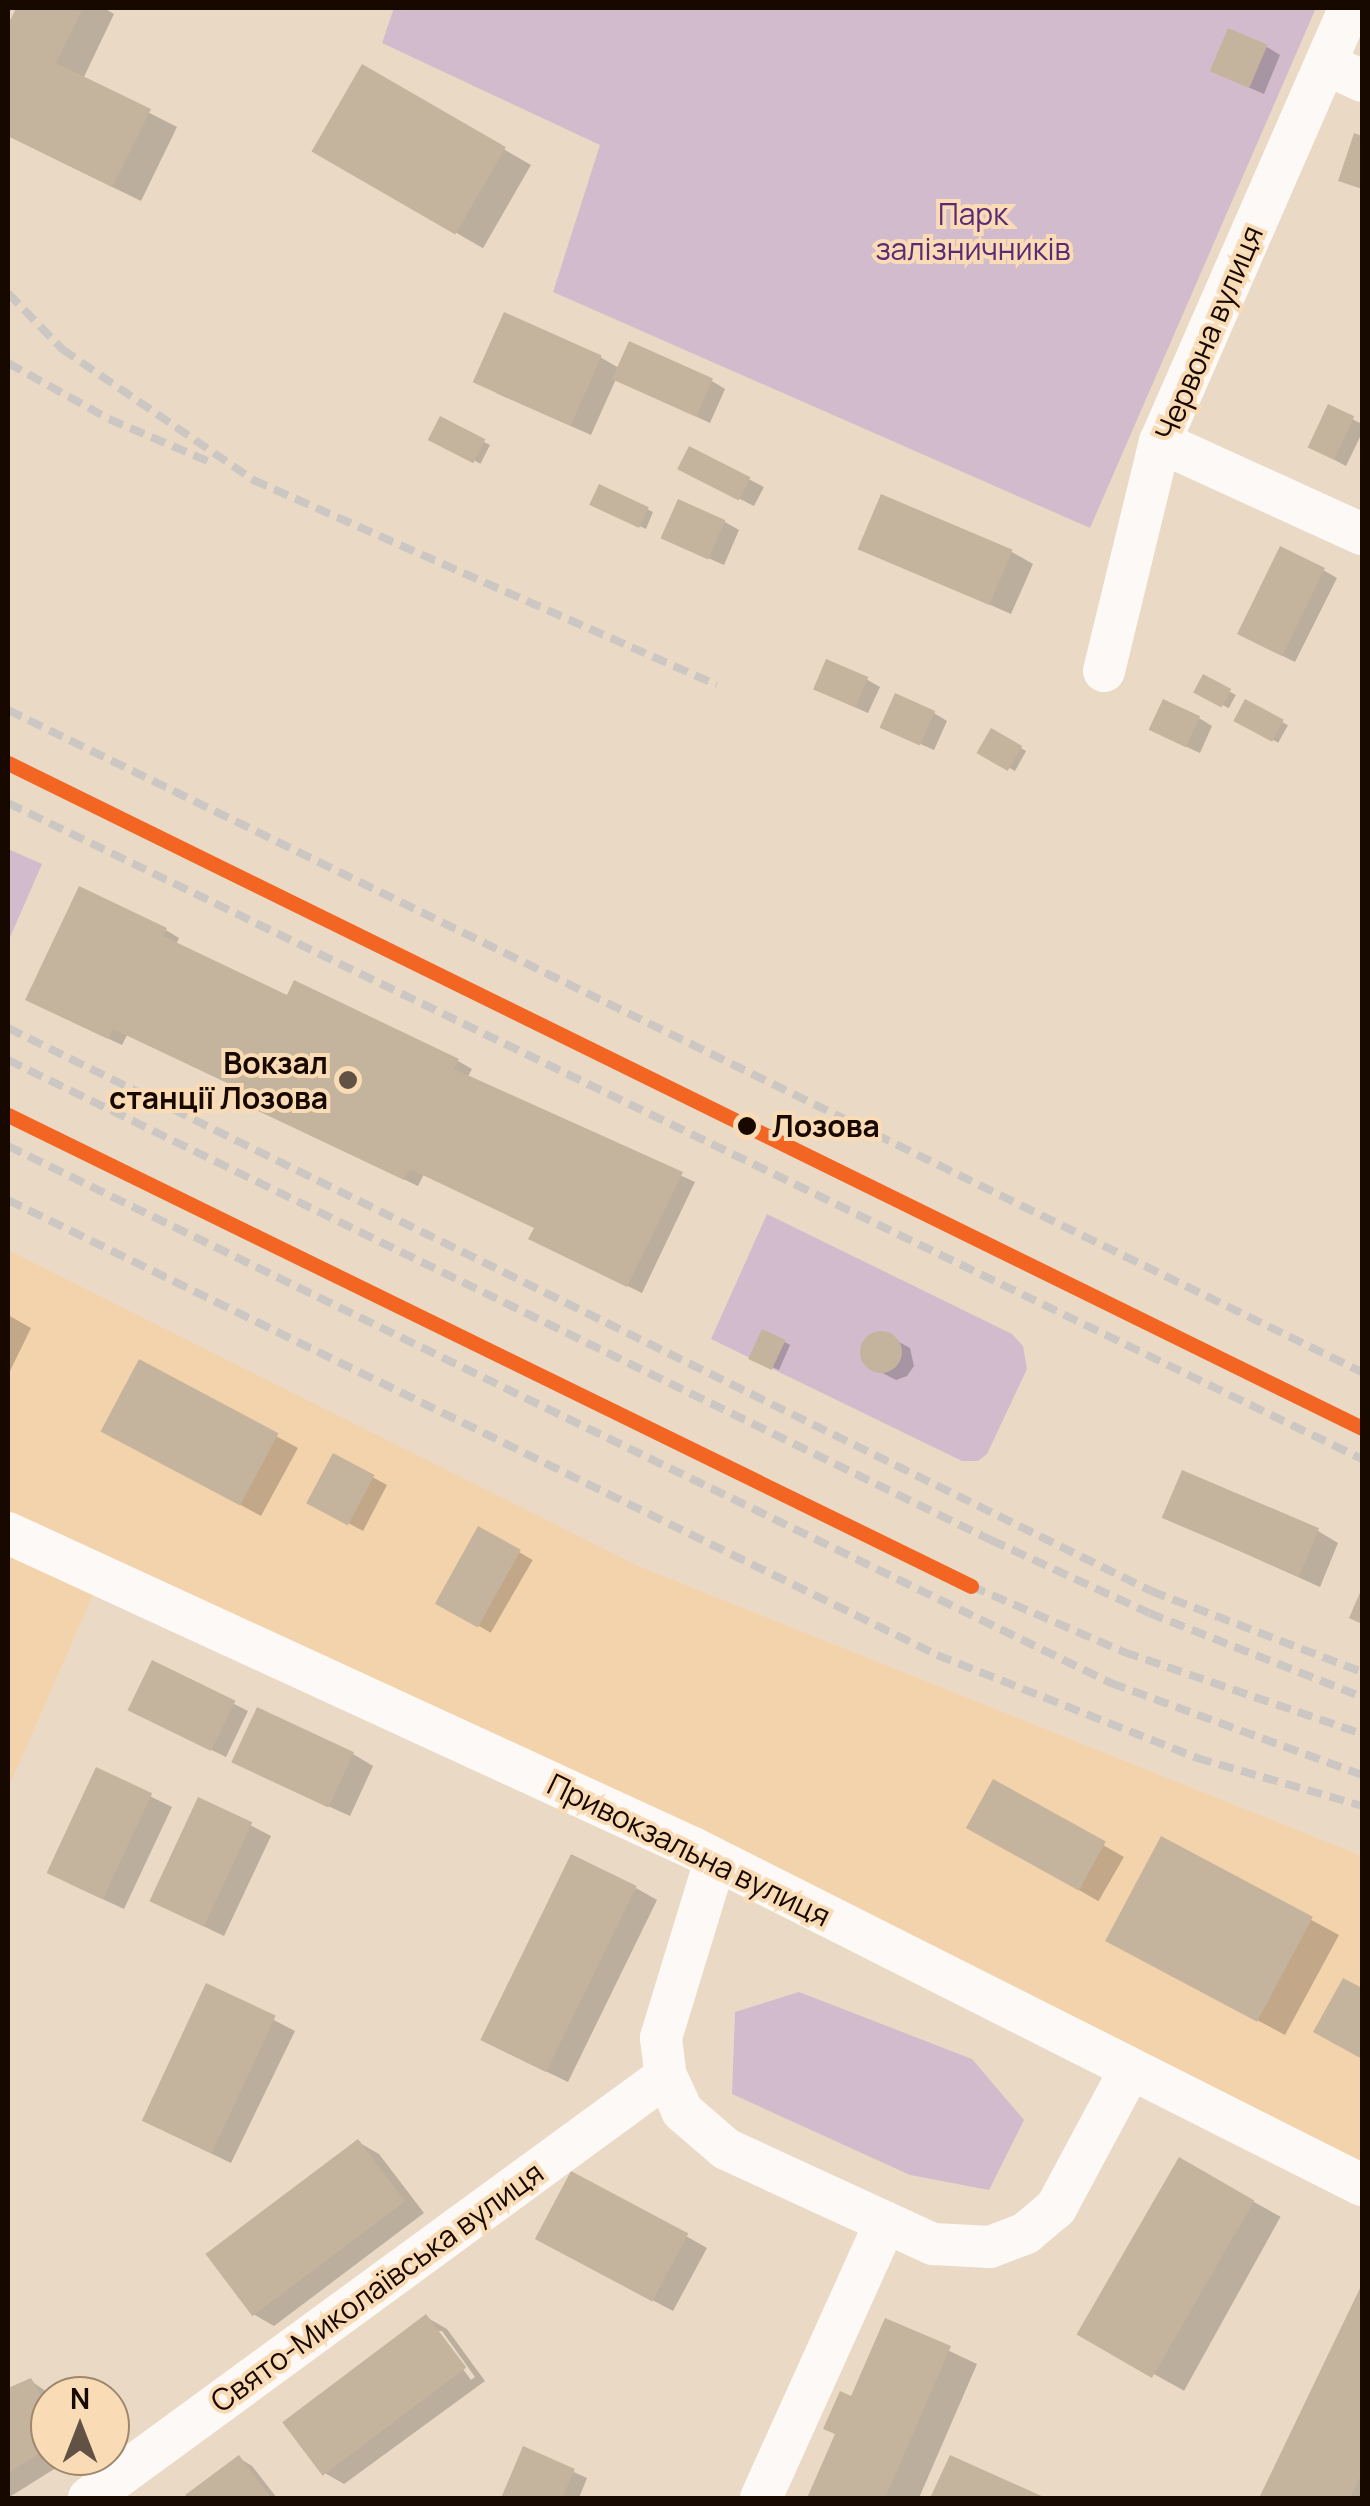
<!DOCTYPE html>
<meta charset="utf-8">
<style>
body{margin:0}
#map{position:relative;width:1370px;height:2506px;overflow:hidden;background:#eadac5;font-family:Manrope,sans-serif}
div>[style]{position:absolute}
.built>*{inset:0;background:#f3d3ac}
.green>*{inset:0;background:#d2bbcc}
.shadow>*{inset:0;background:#0003;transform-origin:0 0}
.building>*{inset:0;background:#c5b49d;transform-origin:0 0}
.round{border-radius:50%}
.minor>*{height:42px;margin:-21px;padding:0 21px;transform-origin:21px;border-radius:21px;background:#fcf9f6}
.rail>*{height:8px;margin-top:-4px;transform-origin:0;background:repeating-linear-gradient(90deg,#ccc7c2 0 15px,transparent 0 23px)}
.rail-1>*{height:15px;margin:-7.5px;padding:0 7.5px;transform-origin:7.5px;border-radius:7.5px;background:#f26522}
.dots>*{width:28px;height:28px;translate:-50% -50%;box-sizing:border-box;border:5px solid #f9dbb6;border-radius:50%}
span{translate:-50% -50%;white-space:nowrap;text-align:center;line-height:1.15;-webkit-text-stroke:8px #f9dbb6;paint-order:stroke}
.park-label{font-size:30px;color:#5c2976}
.street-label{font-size:30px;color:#170900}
.poi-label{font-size:30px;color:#170900;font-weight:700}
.right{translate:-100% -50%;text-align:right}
.stop-label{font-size:30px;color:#170900;font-weight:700}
.left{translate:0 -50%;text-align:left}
.frame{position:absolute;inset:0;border:10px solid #170900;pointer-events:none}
.north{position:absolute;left:30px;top:2376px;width:100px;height:100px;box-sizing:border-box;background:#f9dbb6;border:2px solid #9f876d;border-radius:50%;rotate:0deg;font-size:28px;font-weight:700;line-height:40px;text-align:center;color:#170900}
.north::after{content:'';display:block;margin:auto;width:35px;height:45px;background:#615245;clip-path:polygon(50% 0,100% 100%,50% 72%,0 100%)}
</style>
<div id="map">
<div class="built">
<div style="clip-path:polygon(8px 1250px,636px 1565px,1362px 1856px,1362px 2185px,102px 1574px,8px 1789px)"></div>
</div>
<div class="green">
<div style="clip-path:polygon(394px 8px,1316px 8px,1090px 528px,553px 292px,600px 145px,382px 43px)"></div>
<div style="clip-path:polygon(8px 849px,42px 864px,8px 942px)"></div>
<div style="clip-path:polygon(767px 1214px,1012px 1334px,1023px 1346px,1027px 1369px,987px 1454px,978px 1461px,962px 1461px,711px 1339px)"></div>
<div style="clip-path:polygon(799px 1992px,972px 2059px,1024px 2120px,989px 2190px,910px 2175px,732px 2094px,735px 2012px)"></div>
</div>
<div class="shadow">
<div style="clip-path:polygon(19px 8px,104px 8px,114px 14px,83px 79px,177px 127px,141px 201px,8px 136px,8px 30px)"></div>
<div style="clip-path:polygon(1267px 47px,1280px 55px,1264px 94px,1227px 78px)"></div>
<div style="left:363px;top:68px;width:194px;height:96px;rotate:30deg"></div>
<div style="clip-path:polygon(600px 357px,619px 368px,712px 381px,725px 389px,710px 423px,616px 379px,591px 435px,496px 393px)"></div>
<div style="clip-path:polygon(1352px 419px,1362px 424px,1362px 433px,1346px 466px,1323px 454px)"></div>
<div style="left:441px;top:420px;width:55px;height:21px;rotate:27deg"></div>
<div style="clip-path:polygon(690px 449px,764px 487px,754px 506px,694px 476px)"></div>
<div style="clip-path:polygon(598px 507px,647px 509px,653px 512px,646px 529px)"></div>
<div style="clip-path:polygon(725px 522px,739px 530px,724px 565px,678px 545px)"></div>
<div style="clip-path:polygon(861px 548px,1012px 552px,1033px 564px,1011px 614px)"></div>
<div style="clip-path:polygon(1323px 570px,1337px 578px,1295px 662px,1252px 641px)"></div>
<div style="left:1204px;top:678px;width:36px;height:15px;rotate:28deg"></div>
<div style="clip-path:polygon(866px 679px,880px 687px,868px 713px,829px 696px)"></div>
<div style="left:1246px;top:702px;width:48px;height:20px;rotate:29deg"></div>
<div style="clip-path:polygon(934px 713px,947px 721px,934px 750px,896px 733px)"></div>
<div style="clip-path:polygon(1199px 718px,1212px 726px,1200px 753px,1165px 737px)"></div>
<div style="left:992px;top:732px;width:39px;height:23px;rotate:29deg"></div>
<div style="clip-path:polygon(166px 930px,179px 938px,176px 945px,288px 999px,296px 983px,458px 1061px,472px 1069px,467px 1078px,695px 1182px,642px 1293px,545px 1246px,536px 1228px,424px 1174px,418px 1186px,254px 1108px,245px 1091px,127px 1035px,122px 1045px,41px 1007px)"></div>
<div style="clip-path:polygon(8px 1315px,31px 1328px,10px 1371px,8px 1370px)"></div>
<div style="clip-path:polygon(884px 1334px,910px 1348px,914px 1366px,907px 1376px,896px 1380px,869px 1366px,863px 1350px,872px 1336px)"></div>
<div style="clip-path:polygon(785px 1342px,790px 1345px,779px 1370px,758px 1361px)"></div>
<div style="clip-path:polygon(140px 1362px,298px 1448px,261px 1516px,124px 1442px)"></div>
<div style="clip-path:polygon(334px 1456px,387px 1485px,363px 1531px,324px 1510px)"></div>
<div style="clip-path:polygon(1164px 1517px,1318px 1531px,1338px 1543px,1320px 1587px)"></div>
<div style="left:479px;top:1529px;width:62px;height:84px;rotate:30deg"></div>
<div style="clip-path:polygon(153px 1663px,248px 1711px,226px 1757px,144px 1717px)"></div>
<div style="clip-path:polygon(353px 1754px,373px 1766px,350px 1816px,255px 1773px)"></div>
<div style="clip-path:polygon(97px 1770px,172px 1807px,124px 1909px,70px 1884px)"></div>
<div style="left:994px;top:1782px;width:150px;height:51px;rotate:30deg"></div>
<div style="clip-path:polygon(250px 1825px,271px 1836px,224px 1936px,172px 1911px)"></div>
<div style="clip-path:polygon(1162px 1839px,1339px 1935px,1285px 2035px,1135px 1955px)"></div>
<div style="clip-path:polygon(636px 1888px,657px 1900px,568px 2082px,504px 2051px)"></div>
<div style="clip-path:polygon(208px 1986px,295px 2031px,231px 2163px,164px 2131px)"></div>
<div style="clip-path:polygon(358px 2142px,379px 2154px,424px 2213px,274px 2326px,253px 2314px)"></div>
<div style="left:1180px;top:2161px;width:115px;height:199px;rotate:29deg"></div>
<div style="clip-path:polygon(686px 2236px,707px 2248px,673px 2311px,558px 2250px)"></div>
<div style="clip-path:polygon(1362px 2290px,1362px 2498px,1262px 2498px)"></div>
<div style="clip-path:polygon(evenodd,426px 2317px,447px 2329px,485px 2381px,344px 2484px,323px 2472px,426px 2317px,435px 2331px,442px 2331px,475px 2377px,471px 2380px,435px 2331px)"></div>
<div style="clip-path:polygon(886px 2321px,977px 2364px,919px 2498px,810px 2498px)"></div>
<div style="clip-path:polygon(31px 2381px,53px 2396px,50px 2456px,75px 2456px,8px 2498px,8px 2391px)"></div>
<div style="clip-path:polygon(525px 2450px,587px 2478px,579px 2498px,503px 2498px)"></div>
<div style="clip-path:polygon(239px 2458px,252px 2466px,277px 2498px,191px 2498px,189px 2495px)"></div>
<div style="clip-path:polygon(952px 2458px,1040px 2498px,933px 2498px)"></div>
</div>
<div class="building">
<div style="clip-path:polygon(16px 8px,83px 8px,56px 63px,151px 109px,112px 187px,8px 136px,8px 25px)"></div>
<div style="left:1228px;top:28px;width:43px;height:47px;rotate:23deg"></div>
<div style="left:362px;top:64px;width:166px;height:101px;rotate:30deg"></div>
<div style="clip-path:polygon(1354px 133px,1362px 136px,1362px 189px,1338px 181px)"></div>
<div style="left:504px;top:312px;width:107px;height:77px;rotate:24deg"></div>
<div style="left:629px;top:341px;width:92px;height:42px;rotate:24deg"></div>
<div style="left:1328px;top:404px;width:29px;height:48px;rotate:25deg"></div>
<div style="left:440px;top:416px;width:51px;height:27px;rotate:27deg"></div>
<div style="left:689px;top:446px;width:69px;height:26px;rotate:27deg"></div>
<div style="left:599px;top:484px;width:55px;height:23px;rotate:25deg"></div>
<div style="left:881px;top:494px;width:143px;height:60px;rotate:23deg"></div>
<div style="left:678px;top:499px;width:52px;height:43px;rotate:24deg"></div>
<div style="left:1280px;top:546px;width:50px;height:98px;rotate:26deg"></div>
<div style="left:826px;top:659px;width:46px;height:33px;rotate:23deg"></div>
<div style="left:1203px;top:674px;width:32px;height:21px;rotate:28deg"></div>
<div style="left:895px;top:693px;width:44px;height:38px;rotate:24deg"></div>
<div style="left:1163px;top:699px;width:41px;height:34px;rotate:25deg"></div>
<div style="left:1245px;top:699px;width:44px;height:25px;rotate:28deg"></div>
<div style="left:991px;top:728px;width:36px;height:29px;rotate:30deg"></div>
<div style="clip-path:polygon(79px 886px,167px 928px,163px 936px,287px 995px,294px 980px,459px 1059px,454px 1069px,683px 1172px,627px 1287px,528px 1239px,534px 1228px,410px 1169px,404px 1180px,237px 1101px,242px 1090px,113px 1029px,108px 1039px,25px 1000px)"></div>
<div style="left:762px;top:1329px;width:26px;height:33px;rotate:25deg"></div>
<div class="round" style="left:860px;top:1331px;width:42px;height:42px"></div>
<div style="left:139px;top:1359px;width:158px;height:82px;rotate:28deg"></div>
<div style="left:333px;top:1453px;width:47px;height:57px;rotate:28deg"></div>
<div style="left:1182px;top:1470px;width:149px;height:52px;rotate:23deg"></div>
<div style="left:478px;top:1526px;width:49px;height:89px;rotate:29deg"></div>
<div style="clip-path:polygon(1362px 1588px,1362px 1624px,1349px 1618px)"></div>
<div style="left:152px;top:1660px;width:93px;height:56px;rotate:26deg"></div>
<div style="left:257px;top:1707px;width:107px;height:61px;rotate:25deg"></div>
<div style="left:96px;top:1767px;width:62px;height:117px;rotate:25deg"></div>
<div style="left:993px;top:1779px;width:129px;height:56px;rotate:29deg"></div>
<div style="left:198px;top:1797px;width:60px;height:115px;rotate:25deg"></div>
<div style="left:1161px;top:1836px;width:172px;height:119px;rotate:28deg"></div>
<div style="left:571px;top:1854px;width:73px;height:207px;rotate:26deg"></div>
<div style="clip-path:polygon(1343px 1978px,1362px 1988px,1362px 2059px,1313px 2032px)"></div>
<div style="left:206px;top:1983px;width:77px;height:152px;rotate:25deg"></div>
<div style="left:358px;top:2139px;width:78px;height:191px;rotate:53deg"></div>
<div style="left:1179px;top:2157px;width:87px;height:205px;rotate:30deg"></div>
<div style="left:571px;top:2171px;width:133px;height:77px;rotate:28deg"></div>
<div style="clip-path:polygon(1362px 2284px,1362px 2473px,1350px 2498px,1259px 2498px)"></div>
<div style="left:426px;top:2314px;width:67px;height:180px;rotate:53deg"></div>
<div style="clip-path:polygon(885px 2318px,951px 2346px,885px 2498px,807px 2498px,835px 2434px,823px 2429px,840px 2391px,851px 2396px)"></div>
<div style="clip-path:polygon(31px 2378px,50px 2411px,50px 2447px,8px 2473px,8px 2388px)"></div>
<div style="clip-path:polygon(523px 2446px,575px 2469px,562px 2498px,501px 2498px)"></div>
<div style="clip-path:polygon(239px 2455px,271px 2498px,188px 2498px,185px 2495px)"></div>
<div style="clip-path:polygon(950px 2455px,1046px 2498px,930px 2498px)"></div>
</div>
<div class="minor">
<div style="left:1326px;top:64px;width:40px;rotate:25deg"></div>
<div style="left:1160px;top:442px;width:222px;rotate:24.5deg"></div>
<div style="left:1104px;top:671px;width:236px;rotate:-76.3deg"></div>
<div style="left:1160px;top:442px;width:474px;rotate:-66.4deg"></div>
<div style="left:8px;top:1533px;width:754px;rotate:24.7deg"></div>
<div style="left:693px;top:1848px;width:749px;rotate:26.74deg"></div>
<div style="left:715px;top:1861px;width:185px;rotate:107deg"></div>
<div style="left:661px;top:2038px;width:38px;rotate:83deg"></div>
<div style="left:666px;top:2076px;width:38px;rotate:65deg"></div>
<div style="left:682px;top:2111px;width:58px;rotate:40.8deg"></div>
<div style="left:726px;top:2149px;width:228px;rotate:24.7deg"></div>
<div style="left:933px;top:2244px;width:57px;rotate:3deg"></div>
<div style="left:990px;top:2247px;width:39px;rotate:-21deg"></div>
<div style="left:1026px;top:2233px;width:39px;rotate:-40deg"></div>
<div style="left:1056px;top:2208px;width:157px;rotate:-61.8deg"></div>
<div style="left:89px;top:2498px;width:715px;rotate:-36.18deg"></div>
<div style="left:761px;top:2498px;width:302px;rotate:-65.7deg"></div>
</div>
<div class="rail">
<div style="left:8px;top:293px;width:78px;rotate:46deg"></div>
<div style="left:62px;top:349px;width:232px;rotate:34.4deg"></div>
<div style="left:253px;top:480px;width:507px;rotate:23.84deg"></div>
<div style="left:8px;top:363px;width:115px;rotate:29deg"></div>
<div style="left:109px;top:419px;width:110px;rotate:23.1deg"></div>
<div style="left:8px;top:710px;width:1507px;rotate:26.06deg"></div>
<div style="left:8px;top:803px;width:1505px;rotate:25.85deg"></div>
<div style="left:8px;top:1028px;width:1274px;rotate:26.22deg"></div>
<div style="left:1151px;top:1591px;width:226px;rotate:21deg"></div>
<div style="left:8px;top:1060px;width:1094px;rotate:26.03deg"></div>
<div style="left:991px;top:1540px;width:174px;rotate:24.8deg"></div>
<div style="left:1149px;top:1613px;width:229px;rotate:21.5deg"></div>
<div style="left:8px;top:1146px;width:1227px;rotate:25.96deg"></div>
<div style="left:1111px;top:1683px;width:267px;rotate:20.1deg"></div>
<div style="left:8px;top:1200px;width:1034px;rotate:26.09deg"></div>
<div style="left:937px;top:1655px;width:280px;rotate:21.6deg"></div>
<div style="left:1197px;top:1758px;width:172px;rotate:16.2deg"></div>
<div style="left:971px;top:1586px;width:167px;rotate:23.3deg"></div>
<div style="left:1124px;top:1652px;width:252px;rotate:19deg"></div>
</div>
<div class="rail-1">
<div style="left:8px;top:763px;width:1508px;rotate:26.16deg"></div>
<div style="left:8px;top:1115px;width:1072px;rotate:26.06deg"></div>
</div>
<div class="dots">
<div style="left:348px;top:1080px;background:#615245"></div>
<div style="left:747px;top:1126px;background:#170900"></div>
</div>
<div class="park-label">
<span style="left:973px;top:231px">Парк<br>залізничників</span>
</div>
<div class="street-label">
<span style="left:1209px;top:333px;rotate:-67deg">Червона вулиця</span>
<span style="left:689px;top:1850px;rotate:26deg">Привокзальна вулиця</span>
<span style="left:377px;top:2287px;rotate:-36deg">Свято-Миколаївська вулиця</span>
</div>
<div class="poi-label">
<span class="right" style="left:328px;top:1080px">Вокзал<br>станції Лозова</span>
</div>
<div class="stop-label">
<span class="left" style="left:772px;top:1126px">Лозова</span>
</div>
<div class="frame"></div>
<div class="north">N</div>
</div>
